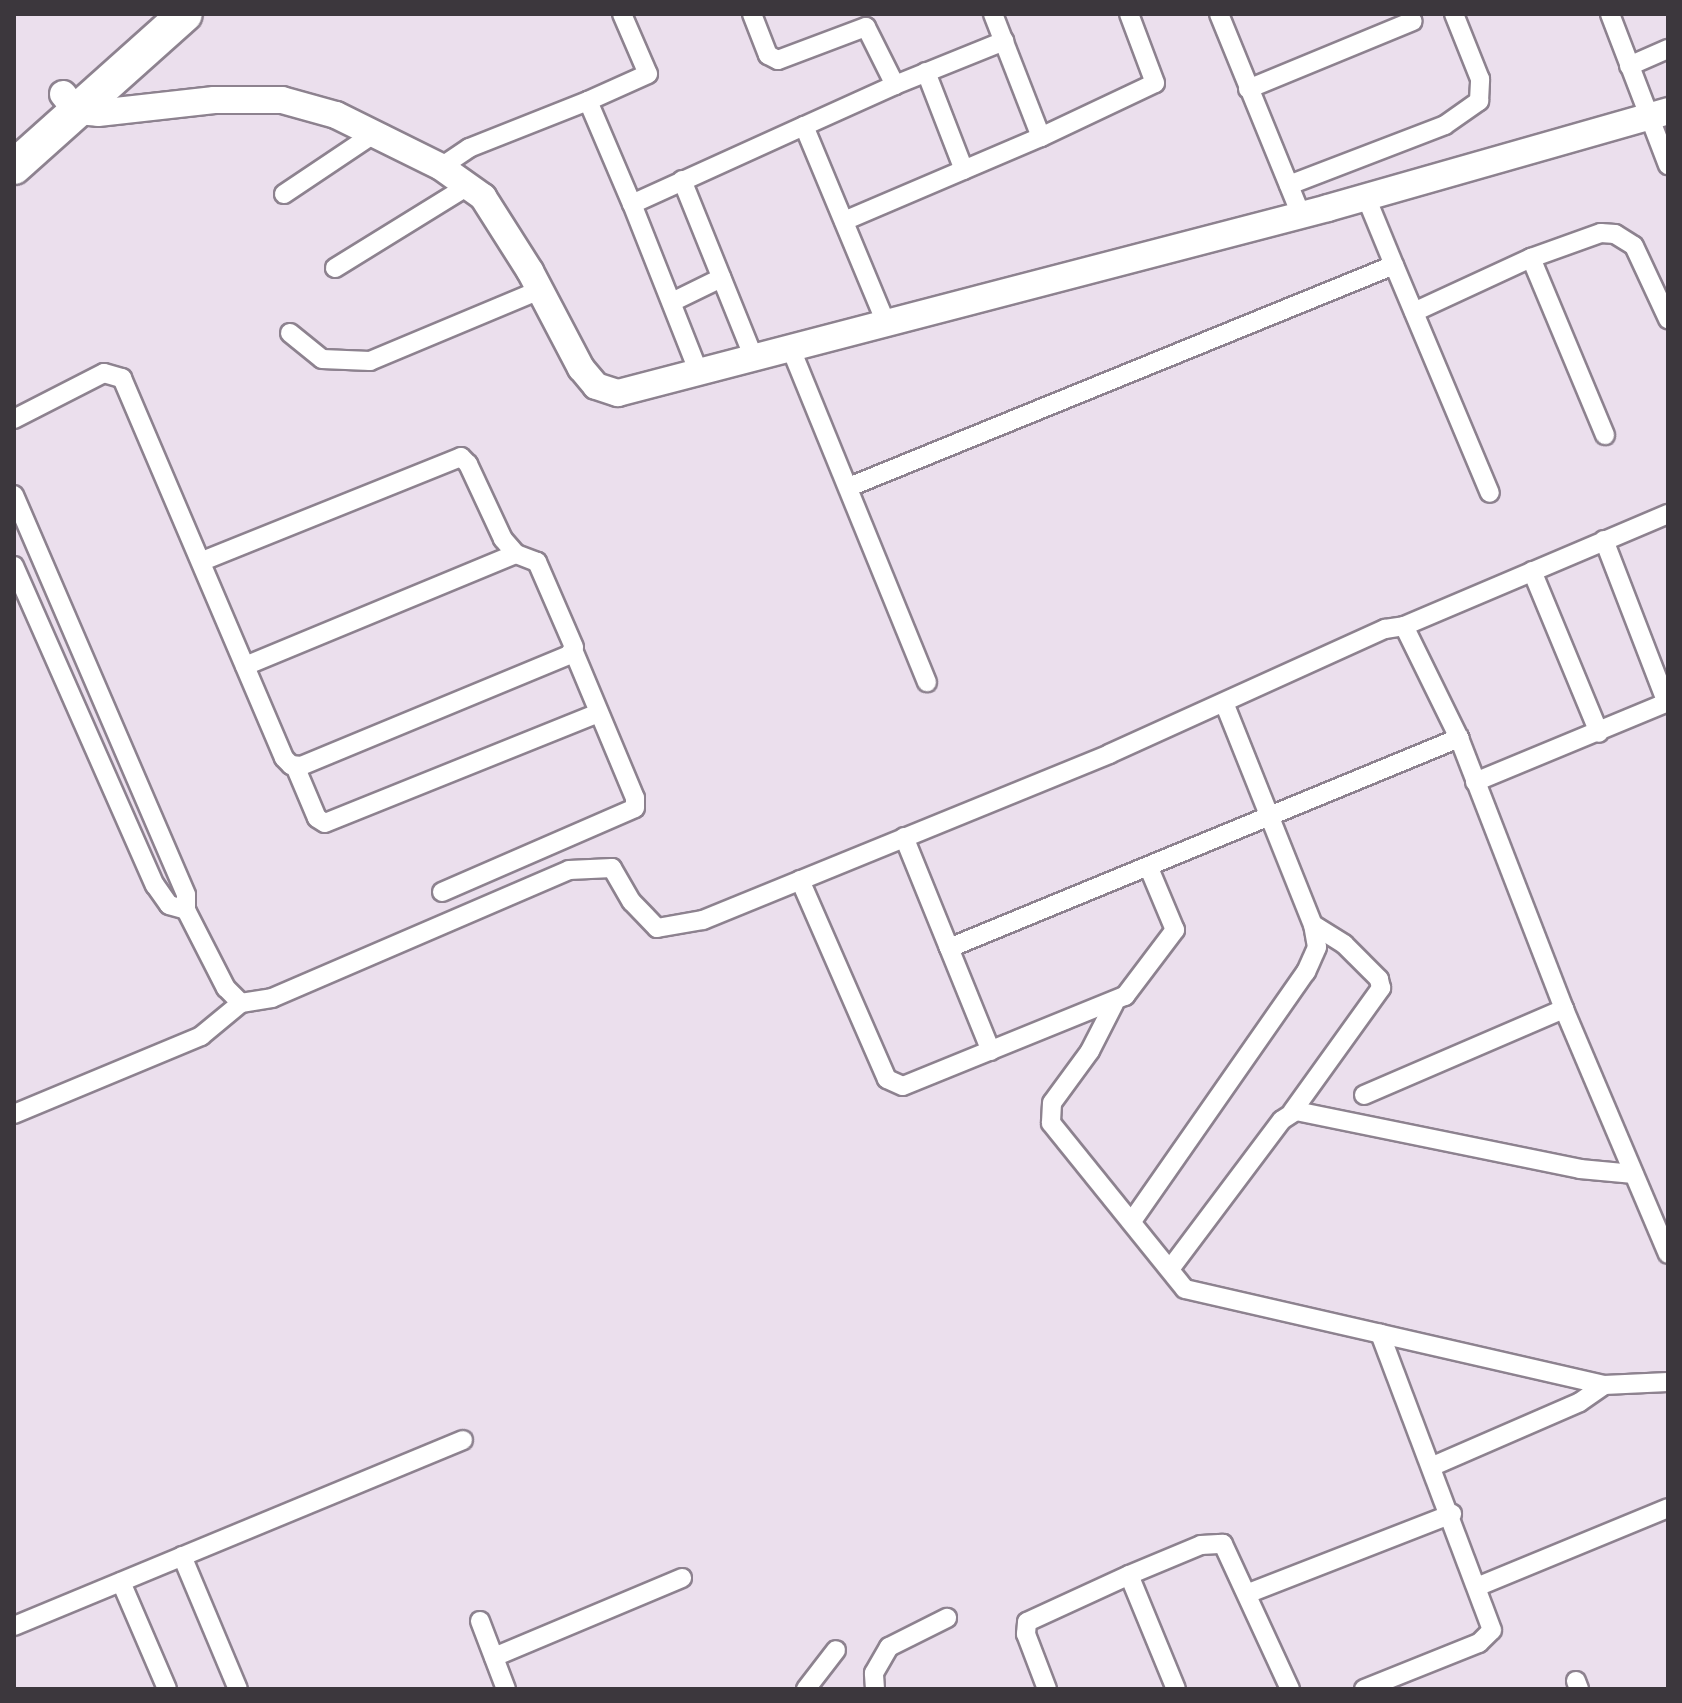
<!DOCTYPE html>
<style>
body{margin:0}
#map{position:relative;width:1682px;height:1703px;overflow:hidden;background:#ebdfed;font-family:Jost,sans-serif}
div>[style]{position:absolute}
.roads{filter:drop-shadow(2px 0 #8d828f) drop-shadow(-2px 0 #8d828f) drop-shadow(0 2px #8d828f) drop-shadow(0 -2px #8d828f)}
.street>*{height:18px;margin:-9px;padding:0 9px;transform-origin:9px;border-radius:9px;background:#fff}
.secondary>*{height:26px;margin:-13px;padding:0 13px;transform-origin:13px;border-radius:13px;background:#fff}
.highway>*{height:34px;margin:-17px;padding:0 17px;transform-origin:17px;border-radius:17px;background:#fff}
span{translate:-50% -50%;white-space:nowrap;text-align:center;line-height:1.15;-webkit-text-stroke:7px #ebdfed;paint-order:stroke}
.frame{position:absolute;inset:0;border:16px solid #3c373d;pointer-events:none}
</style>
<div id="map">
<div class="roads">
<div class="street">
<div style="left:622px;top:14px;width:65px;rotate:66.6deg"></div>
<div style="left:648px;top:74px;width:66px;rotate:155.8deg"></div>
<div style="left:588px;top:101px;width:112px;rotate:66.9deg"></div>
<div style="left:752px;top:14px;width:44px;rotate:68.7deg"></div>
<div style="left:768px;top:55px;width:11px;rotate:27deg"></div>
<div style="left:778px;top:60px;width:94px;rotate:-20.6deg"></div>
<div style="left:866px;top:27px;width:65px;rotate:63.4deg"></div>
<div style="left:895px;top:85px;width:100px;rotate:155.7deg"></div>
<div style="left:804px;top:126px;width:213px;rotate:67.4deg"></div>
<div style="left:1219px;top:14px;width:217px;rotate:67.8deg"></div>
<div style="left:1610px;top:14px;width:162px;rotate:69deg"></div>
<div style="left:1629px;top:66px;width:43px;rotate:-23.6deg"></div>
<div style="left:926px;top:72px;width:105px;rotate:68.8deg"></div>
<div style="left:895px;top:85px;width:118px;rotate:-22deg"></div>
<div style="left:1248px;top:89px;width:178px;rotate:-22.4deg"></div>
<div style="left:1041px;top:137px;width:126px;rotate:-25.3deg"></div>
<div style="left:1155px;top:83px;width:74px;rotate:-110.6deg"></div>
<div style="left:441px;top:167px;width:34px;rotate:-34deg"></div>
<div style="left:469px;top:148px;width:128px;rotate:-21.6deg"></div>
<div style="left:682px;top:180px;width:192px;rotate:68deg"></div>
<div style="left:1289px;top:185px;width:167px;rotate:-21deg"></div>
<div style="left:1445px;top:125px;width:42px;rotate:-35.2deg"></div>
<div style="left:1479px;top:101px;width:22px;rotate:-87deg"></div>
<div style="left:1480px;top:79px;width:70px;rotate:-111.8deg"></div>
<div style="left:284px;top:194px;width:110px;rotate:-33.8deg"></div>
<div style="left:844px;top:221px;width:214px;rotate:-23.1deg"></div>
<div style="left:1041px;top:137px;width:132px;rotate:-111.3deg"></div>
<div style="left:1531px;top:258px;width:192px;rotate:67.3deg"></div>
<div style="left:1394px;top:265px;width:247px;rotate:67.2deg"></div>
<div style="left:335px;top:268px;width:156px;rotate:-31.7deg"></div>
<div style="left:672px;top:302px;width:55px;rotate:-26.1deg"></div>
<div style="left:1414px;top:312px;width:129px;rotate:-24.8deg"></div>
<div style="left:1531px;top:258px;width:74px;rotate:-19.7deg"></div>
<div style="left:1601px;top:233px;width:14px;rotate:4deg"></div>
<div style="left:1615px;top:234px;width:22px;rotate:32deg"></div>
<div style="left:1634px;top:246px;width:81px;rotate:65deg"></div>
<div style="left:290px;top:333px;width:41px;rotate:39.1deg"></div>
<div style="left:322px;top:359px;width:48px;rotate:2.4deg"></div>
<div style="left:370px;top:361px;width:184px;rotate:-22.7deg"></div>
<div style="left:791px;top:349px;width:360px;rotate:67.8deg"></div>
<div style="left:699px;top:373px;width:182px;rotate:-111.6deg"></div>
<div style="left:632px;top:204px;width:189px;rotate:-24.4deg"></div>
<div style="left:14px;top:419px;width:101px;rotate:-27.1deg"></div>
<div style="left:104px;top:373px;width:19px;rotate:16deg"></div>
<div style="left:122px;top:378px;width:413px;rotate:66.9deg"></div>
<div style="left:284px;top:758px;width:10px;rotate:45deg"></div>
<div style="left:291px;top:765px;width:10px;rotate:6deg"></div>
<div style="left:301px;top:766px;width:290px;rotate:-22.5deg"></div>
<div style="left:569px;top:655px;width:9px;rotate:-58deg"></div>
<div style="left:574px;top:647px;width:93px;rotate:-113.5deg"></div>
<div style="left:537px;top:562px;width:22px;rotate:-159deg"></div>
<div style="left:516px;top:554px;width:20px;rotate:-131deg"></div>
<div style="left:503px;top:539px;width:83px;rotate:-115deg"></div>
<div style="left:468px;top:464px;width:10px;rotate:-135deg"></div>
<div style="left:461px;top:457px;width:279px;rotate:158.1deg"></div>
<div style="left:849px;top:487px;width:588px;rotate:-22.16deg"></div>
<div style="left:1394px;top:265px;width:74px;rotate:-112.4deg"></div>
<div style="left:14px;top:495px;width:435px;rotate:66.7deg"></div>
<div style="left:186px;top:895px;width:15px;rotate:90deg"></div>
<div style="left:186px;top:910px;width:88px;rotate:62.9deg"></div>
<div style="left:226px;top:988px;width:21px;rotate:45deg"></div>
<div style="left:241px;top:1003px;width:31px;rotate:-9deg"></div>
<div style="left:272px;top:998px;width:323px;rotate:-23.3deg"></div>
<div style="left:569px;top:870px;width:43px;rotate:-2.7deg"></div>
<div style="left:612px;top:868px;width:39px;rotate:60deg"></div>
<div style="left:632px;top:902px;width:36px;rotate:46deg"></div>
<div style="left:657px;top:928px;width:47px;rotate:-9.9deg"></div>
<div style="left:703px;top:920px;width:439px;rotate:-22.2deg"></div>
<div style="left:1109px;top:754px;width:303px;rotate:-24.4deg"></div>
<div style="left:1385px;top:629px;width:19px;rotate:-9deg"></div>
<div style="left:1404px;top:626px;width:125px;rotate:63.8deg"></div>
<div style="left:1459px;top:738px;width:291px;rotate:68.8deg"></div>
<div style="left:1564px;top:1009px;width:266px;rotate:67deg"></div>
<div style="left:1604px;top:540px;width:175px;rotate:68.9deg"></div>
<div style="left:14px;top:566px;width:349px;rotate:66.2deg"></div>
<div style="left:155px;top:885px;width:24px;rotate:55deg"></div>
<div style="left:169px;top:905px;width:18px;rotate:16deg"></div>
<div style="left:1532px;top:571px;width:175px;rotate:67.5deg"></div>
<div style="left:1404px;top:626px;width:287px;rotate:-23deg"></div>
<div style="left:245px;top:666px;width:293px;rotate:-22.5deg"></div>
<div style="left:295px;top:766px;width:56px;rotate:67.1deg"></div>
<div style="left:317px;top:818px;width:9px;rotate:32deg"></div>
<div style="left:325px;top:823px;width:295px;rotate:-21.9deg"></div>
<div style="left:1475px;top:782px;width:209px;rotate:-22.5deg"></div>
<div style="left:904px;top:837px;width:231px;rotate:67.9deg"></div>
<div style="left:800px;top:880px;width:217px;rotate:66.4deg"></div>
<div style="left:887px;top:1079px;width:17px;rotate:24deg"></div>
<div style="left:903px;top:1086px;width:240px;rotate:-22.1deg"></div>
<div style="left:1125px;top:996px;width:83px;rotate:-52.9deg"></div>
<div style="left:1175px;top:930px;width:67px;rotate:-112.8deg"></div>
<div style="left:442px;top:892px;width:210px;rotate:-23.5deg"></div>
<div style="left:635px;top:808px;width:10px;rotate:-90deg"></div>
<div style="left:635px;top:798px;width:160px;rotate:-112.7deg"></div>
<div style="left:949px;top:948px;width:552px;rotate:-22.38deg"></div>
<div style="left:1114px;top:1004px;width:53px;rotate:117.1deg"></div>
<div style="left:1090px;top:1051px;width:64px;rotate:126.2deg"></div>
<div style="left:1052px;top:1103px;width:20px;rotate:93deg"></div>
<div style="left:1051px;top:1123px;width:213px;rotate:51.1deg"></div>
<div style="left:1185px;top:1289px;width:430px;rotate:12.9deg"></div>
<div style="left:1604px;top:1385px;width:64px;rotate:-2.7deg"></div>
<div style="left:1364px;top:1095px;width:218px;rotate:-23.3deg"></div>
<div style="left:1292px;top:1112px;width:153px;rotate:-54.3deg"></div>
<div style="left:1381px;top:988px;width:9px;rotate:-103deg"></div>
<div style="left:1379px;top:979px;width:49px;rotate:-135deg"></div>
<div style="left:1344px;top:944px;width:36px;rotate:-148deg"></div>
<div style="left:14px;top:1114px;width:203px;rotate:-22.6deg"></div>
<div style="left:201px;top:1036px;width:52px;rotate:-39.5deg"></div>
<div style="left:1132px;top:1221px;width:304px;rotate:-55.1deg"></div>
<div style="left:1306px;top:972px;width:27px;rotate:-66deg"></div>
<div style="left:1317px;top:947px;width:22px;rotate:-100deg"></div>
<div style="left:1313px;top:925px;width:239px;rotate:-111.8deg"></div>
<div style="left:1170px;top:1269px;width:186px;rotate:-53.1deg"></div>
<div style="left:1282px;top:1120px;width:17px;rotate:-33deg"></div>
<div style="left:1296px;top:1111px;width:290px;rotate:11.5deg"></div>
<div style="left:1580px;top:1169px;width:54px;rotate:5.3deg"></div>
<div style="left:1433px;top:1466px;width:160px;rotate:-23.5deg"></div>
<div style="left:1580px;top:1402px;width:29px;rotate:-35deg"></div>
<div style="left:182px;top:1556px;width:144px;rotate:67.2deg"></div>
<div style="left:1129px;top:1575px;width:78px;rotate:-22.6deg"></div>
<div style="left:1201px;top:1545px;width:22px;rotate:-3deg"></div>
<div style="left:1223px;top:1544px;width:160px;rotate:65.2deg"></div>
<div style="left:121px;top:1582px;width:116px;rotate:66.7deg"></div>
<div style="left:1479px;top:1586px;width:204px;rotate:-22.4deg"></div>
<div style="left:1249px;top:1593px;width:218px;rotate:-21.3deg"></div>
<div style="left:480px;top:1621px;width:73px;rotate:69.1deg"></div>
<div style="left:14px;top:1626px;width:486px;rotate:-22.5deg"></div>
<div style="left:494px;top:1657px;width:204px;rotate:-22.8deg"></div>
<div style="left:1576px;top:1681px;width:9px;rotate:69deg"></div>
<div style="left:806px;top:1689px;width:49px;rotate:-52.4deg"></div>
<div style="left:875px;top:1689px;width:16px;rotate:-94deg"></div>
<div style="left:874px;top:1673px;width:30px;rotate:-60deg"></div>
<div style="left:889px;top:1647px;width:65px;rotate:-26.6deg"></div>
<div style="left:1047px;top:1689px;width:59px;rotate:-110.9deg"></div>
<div style="left:1026px;top:1634px;width:12px;rotate:-85deg"></div>
<div style="left:1027px;top:1622px;width:112px;rotate:-24.7deg"></div>
<div style="left:1129px;top:1575px;width:123px;rotate:67.6deg"></div>
<div style="left:1364px;top:1689px;width:124px;rotate:-21.8deg"></div>
<div style="left:1479px;top:1643px;width:18px;rotate:-45deg"></div>
<div style="left:1492px;top:1630px;width:317px;rotate:-110.7deg"></div>
</div>
<div class="secondary">
<div style="left:63px;top:94px;width:22px;rotate:51deg"></div>
<div style="left:77px;top:111px;width:21px;rotate:5deg"></div>
<div style="left:98px;top:113px;width:117px;rotate:-6.4deg"></div>
<div style="left:214px;top:100px;width:68px"></div>
<div style="left:282px;top:100px;width:56px;rotate:15.5deg"></div>
<div style="left:336px;top:115px;width:117px;rotate:26.3deg"></div>
<div style="left:441px;top:167px;width:52px;rotate:35.5deg"></div>
<div style="left:483px;top:197px;width:88px;rotate:57.6deg"></div>
<div style="left:530px;top:271px;width:110px;rotate:62.3deg"></div>
<div style="left:581px;top:368px;width:23px;rotate:50deg"></div>
<div style="left:596px;top:386px;width:23px;rotate:18deg"></div>
<div style="left:618px;top:393px;width:734px;rotate:-14.6deg"></div>
<div style="left:1328px;top:208px;width:354px;rotate:-15.9deg"></div>
</div>
<div class="highway">
<div style="left:14px;top:167px;width:229px;rotate:-41.8deg"></div>
</div>
</div>
<div class="frame"></div>
</div>
